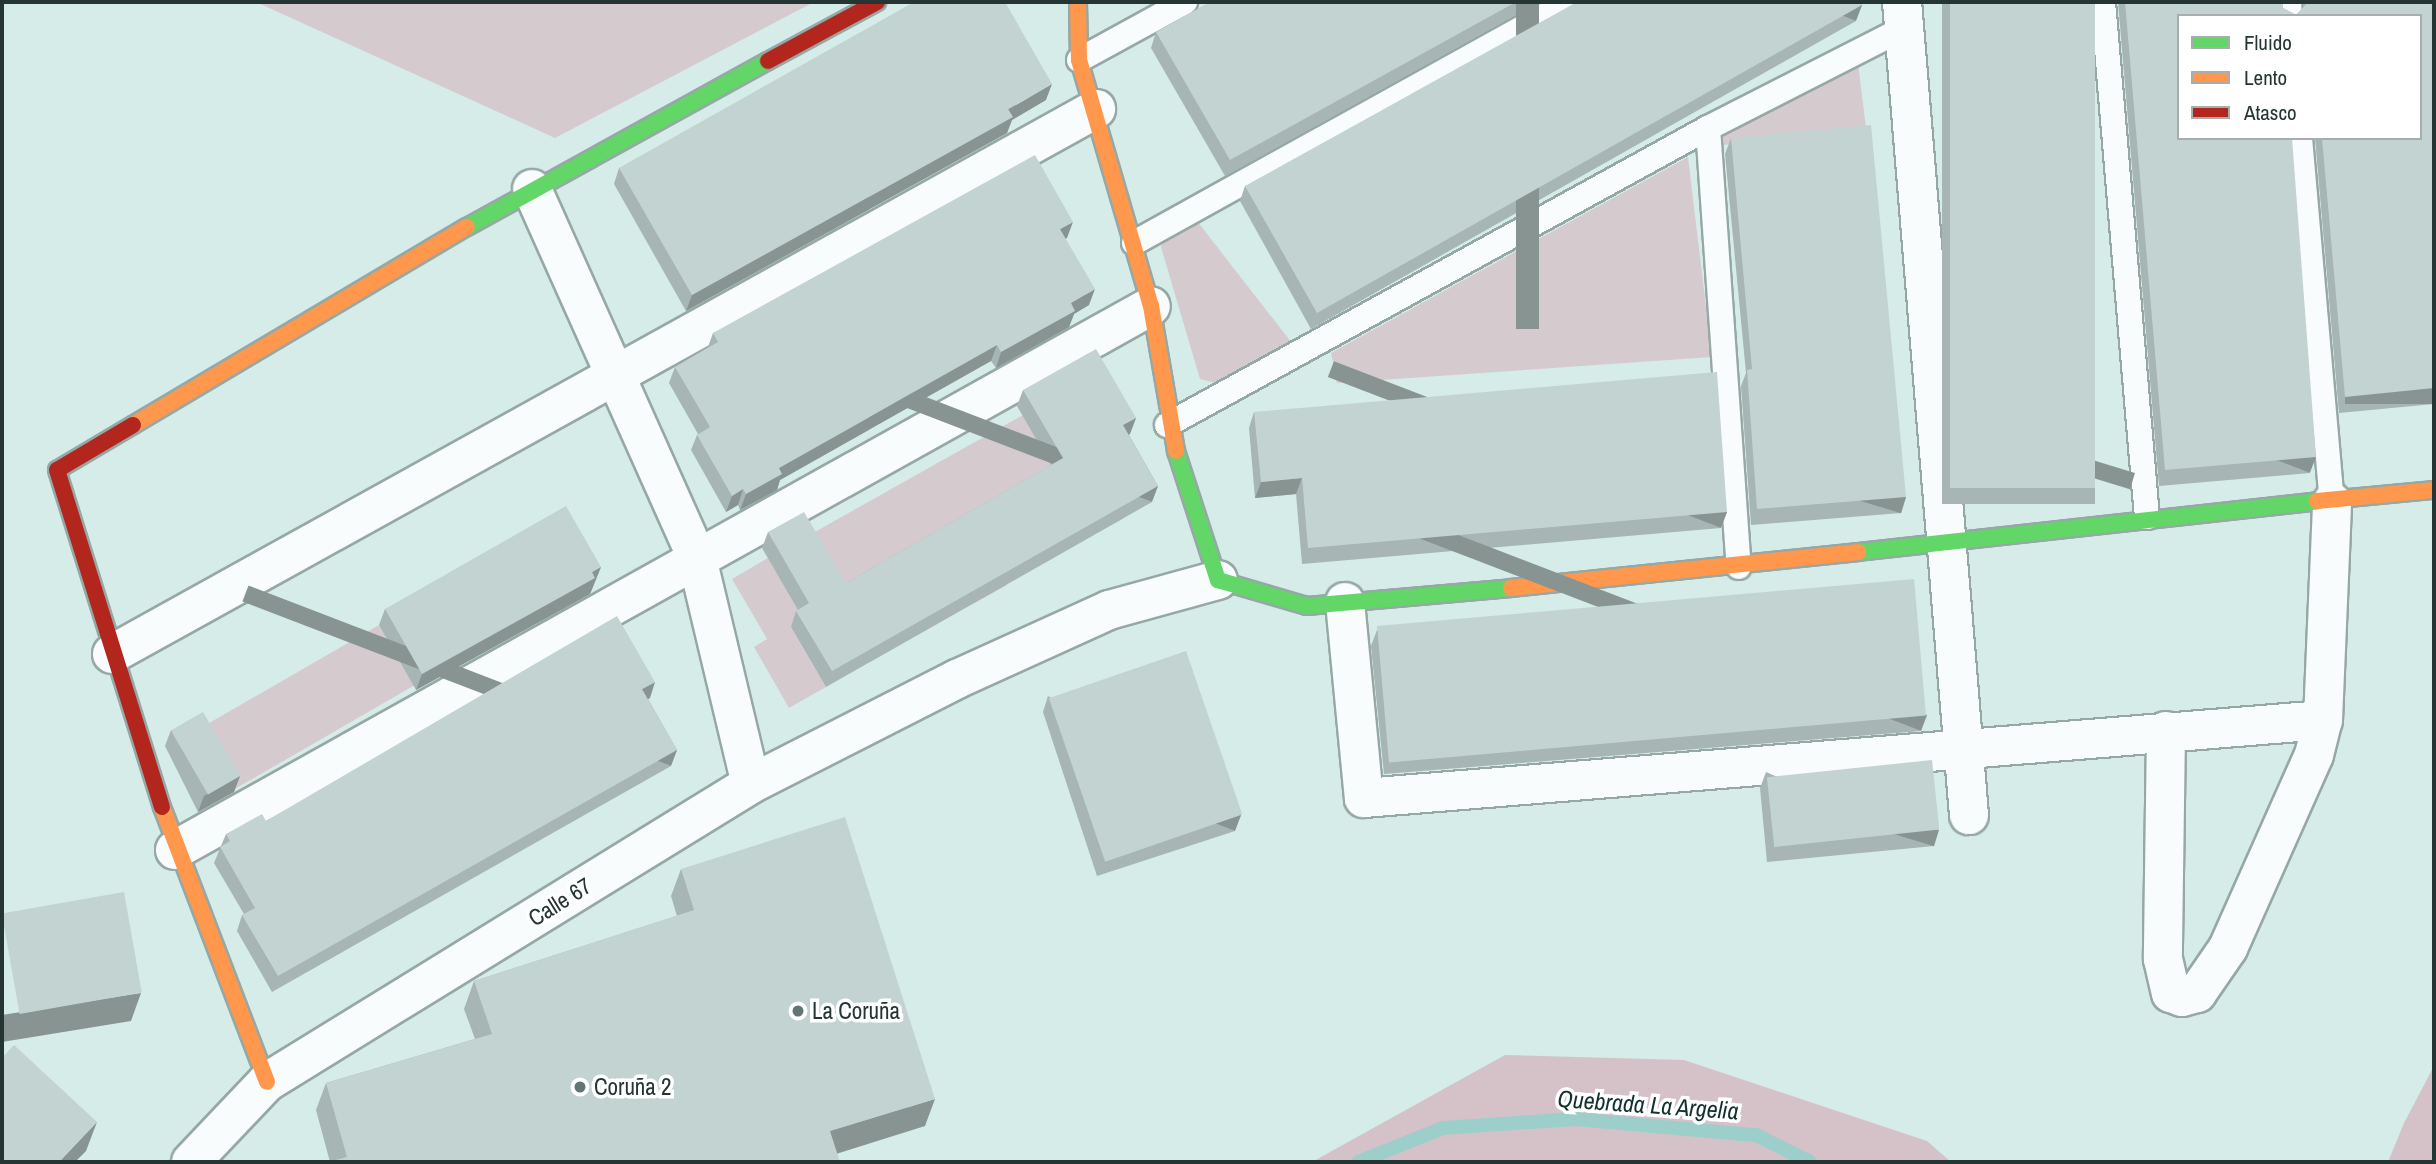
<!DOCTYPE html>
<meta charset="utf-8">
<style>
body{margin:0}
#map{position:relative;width:2436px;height:1164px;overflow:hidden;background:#d5ece9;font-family:"Archivo Narrow",sans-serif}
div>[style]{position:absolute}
.green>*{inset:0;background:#d5cbcf;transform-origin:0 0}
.forest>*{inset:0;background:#d4c2c8}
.stream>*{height:14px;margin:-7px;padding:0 7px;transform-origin:7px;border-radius:7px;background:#9dcfca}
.roads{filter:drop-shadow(2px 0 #96a8a6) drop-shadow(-2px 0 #96a8a6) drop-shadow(0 2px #96a8a6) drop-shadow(0 -2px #96a8a6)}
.lane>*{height:24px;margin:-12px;padding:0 12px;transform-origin:12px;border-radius:12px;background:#f9fcfc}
.street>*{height:38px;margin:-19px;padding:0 19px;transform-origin:19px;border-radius:19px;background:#f9fcfc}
.fast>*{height:16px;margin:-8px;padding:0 8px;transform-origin:8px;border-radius:8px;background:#63d668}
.slow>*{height:16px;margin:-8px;padding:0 8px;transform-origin:8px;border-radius:8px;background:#ff974d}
.jam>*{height:16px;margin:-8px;padding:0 8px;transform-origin:8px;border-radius:8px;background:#b3261e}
.wall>*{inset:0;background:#a7b5b4;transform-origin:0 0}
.shaded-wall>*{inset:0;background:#889492;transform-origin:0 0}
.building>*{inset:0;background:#c2d3d1;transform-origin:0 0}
.dots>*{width:19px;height:19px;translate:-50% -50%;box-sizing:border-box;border:4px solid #fff;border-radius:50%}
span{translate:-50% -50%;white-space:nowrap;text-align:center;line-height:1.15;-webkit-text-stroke:7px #fff;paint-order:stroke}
.street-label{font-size:23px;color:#253534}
.poi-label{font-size:23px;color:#253534}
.left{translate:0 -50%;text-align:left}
.water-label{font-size:24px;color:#11302e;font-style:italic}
.frame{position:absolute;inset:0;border:4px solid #253534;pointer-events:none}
.legend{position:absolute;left:2177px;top:14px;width:245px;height:126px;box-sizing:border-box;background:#fff;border:2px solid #a8aeae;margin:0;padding:9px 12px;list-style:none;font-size:21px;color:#253534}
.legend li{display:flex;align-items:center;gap:14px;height:35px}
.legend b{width:35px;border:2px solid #a8aeae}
</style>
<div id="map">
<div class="green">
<div style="clip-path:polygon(256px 2px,814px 2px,555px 138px)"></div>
<div style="clip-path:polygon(1858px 63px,1866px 128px,1723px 145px,1723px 134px)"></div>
<div style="clip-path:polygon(1688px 157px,1712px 357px,1337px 383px,1331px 353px)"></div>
<div style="clip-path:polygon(1197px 221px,1295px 347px,1223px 385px,1200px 379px,1161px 247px,1163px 238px)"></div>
<div style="clip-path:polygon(1023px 415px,1058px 476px,972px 524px,1007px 585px,971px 605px,936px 545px,840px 599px,804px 538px)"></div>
<div style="clip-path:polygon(768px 558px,804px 619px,791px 627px,826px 687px,789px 708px,754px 647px,767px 639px,732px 579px)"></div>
<div style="left:379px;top:625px;width:70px;height:208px;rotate:60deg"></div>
</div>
<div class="forest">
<div style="clip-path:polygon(1505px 1055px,1684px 1060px,1927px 1141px,1951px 1162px,1312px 1162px)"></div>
<div style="clip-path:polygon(2434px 1066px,2434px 1162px,2388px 1162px,2404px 1123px)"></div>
</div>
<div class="stream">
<div style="left:1358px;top:1162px;width:92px;rotate:-21.8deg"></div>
<div style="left:1443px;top:1128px;width:132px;rotate:-3.9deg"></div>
<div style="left:1575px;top:1119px;width:182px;rotate:5.1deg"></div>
<div style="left:1756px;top:1135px;width:60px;rotate:26.6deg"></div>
</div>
<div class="roads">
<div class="lane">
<div style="left:2103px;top:2px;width:517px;rotate:85.12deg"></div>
<div style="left:2289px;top:2px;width:14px;rotate:86deg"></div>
<div style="left:1079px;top:60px;width:121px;rotate:-28.7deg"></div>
<div style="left:1708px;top:128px;width:440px;rotate:86deg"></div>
<div style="left:2300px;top:138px;width:365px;rotate:85deg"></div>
<div style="left:1134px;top:243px;width:497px;rotate:-29deg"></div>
<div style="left:1167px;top:425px;width:617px;rotate:-28.77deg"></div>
<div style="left:1708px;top:128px;width:220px;rotate:-27deg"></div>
</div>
<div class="street">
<div style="left:1902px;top:2px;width:816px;rotate:85.29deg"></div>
<div style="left:532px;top:189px;width:404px;rotate:65.9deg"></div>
<div style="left:697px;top:558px;width:232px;rotate:76.6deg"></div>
<div style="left:1345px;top:602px;width:197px;rotate:84.5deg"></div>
<div style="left:1364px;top:798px;width:962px;rotate:-4.65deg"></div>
<div style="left:112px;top:654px;width:1125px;rotate:-28.98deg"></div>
<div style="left:2166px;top:731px;width:228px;rotate:90.8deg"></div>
<div style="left:2163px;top:959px;width:35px;rotate:77deg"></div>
<div style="left:2171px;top:993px;width:12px;rotate:20deg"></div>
<div style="left:2182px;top:997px;width:16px;rotate:-15deg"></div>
<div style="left:2197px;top:993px;width:55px;rotate:-55.4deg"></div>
<div style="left:2228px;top:948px;width:211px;rotate:-66deg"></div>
<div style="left:2314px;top:755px;width:36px;rotate:-76deg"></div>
<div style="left:2323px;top:720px;width:218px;rotate:-87.6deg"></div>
<div style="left:175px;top:850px;width:1117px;rotate:-29.13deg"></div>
<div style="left:191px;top:1162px;width:110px;rotate:-46.5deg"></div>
<div style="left:267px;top:1082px;width:568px;rotate:-31.62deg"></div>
<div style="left:751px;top:784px;width:231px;rotate:-27deg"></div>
<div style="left:957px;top:679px;width:167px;rotate:-24.4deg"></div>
<div style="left:1109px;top:610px;width:113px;rotate:-15.4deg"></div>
</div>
<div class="fast">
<div style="left:467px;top:227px;width:344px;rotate:-28.9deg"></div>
<div style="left:1176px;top:451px;width:136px;rotate:72deg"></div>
<div style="left:1218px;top:580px;width:93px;rotate:16.3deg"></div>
<div style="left:1307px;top:606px;width:205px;rotate:-5deg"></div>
<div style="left:1858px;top:552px;width:462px;rotate:-6.3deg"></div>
</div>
<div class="slow">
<div style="left:1078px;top:2px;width:58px;rotate:89deg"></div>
<div style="left:1079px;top:60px;width:256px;rotate:73.7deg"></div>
<div style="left:1151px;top:306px;width:147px;rotate:80.2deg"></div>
<div style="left:133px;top:425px;width:388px;rotate:-30.7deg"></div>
<div style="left:2317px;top:501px;width:118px;rotate:-5.4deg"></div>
<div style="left:1511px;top:588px;width:349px;rotate:-5.9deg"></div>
<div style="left:162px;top:807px;width:294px;rotate:69.1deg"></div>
</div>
<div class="jam">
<div style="left:768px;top:61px;width:124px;rotate:-28.4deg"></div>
<div style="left:133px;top:425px;width:88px;rotate:149.4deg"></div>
<div style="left:57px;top:470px;width:353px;rotate:72.7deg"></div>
</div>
</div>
<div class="wall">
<div style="clip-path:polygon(1539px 2px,1225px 176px,1151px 48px,1156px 32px)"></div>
<div style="left:1942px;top:2px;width:153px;height:502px"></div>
<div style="clip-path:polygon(2118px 2px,2282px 2px,2283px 8px,2296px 15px,2304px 7px,2303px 2px,2434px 2px,2434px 404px,2339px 413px,2315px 138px,2420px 138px,2179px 16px,2310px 473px,2159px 486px)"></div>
<div style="clip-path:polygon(1862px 5px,1856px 21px,1311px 329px,1240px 201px,1245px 186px)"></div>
<div style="clip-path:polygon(1046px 100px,1012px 120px,1007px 133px,686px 311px,614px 184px,619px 168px)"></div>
<div style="clip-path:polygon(1731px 138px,1906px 497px,1901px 513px,1751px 525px,1741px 386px,1746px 373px,1725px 154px)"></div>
<div style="clip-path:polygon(1067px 238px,1065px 239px,1089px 305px,1074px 314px,1069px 327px,996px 368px,991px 361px,780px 480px,777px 490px,740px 510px,738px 505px,726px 512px,691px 450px,697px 435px,698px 434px,669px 383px,675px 367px,708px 347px,713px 333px)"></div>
<div style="clip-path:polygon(1023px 390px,1136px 418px,1129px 435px,1158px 486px,1152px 502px,826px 687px,791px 627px,796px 611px,798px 610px,762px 548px,768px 532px,846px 583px,1051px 465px,1017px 406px)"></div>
<div style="clip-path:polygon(1254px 412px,1727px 512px,1721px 528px,1302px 564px,1296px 494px,1255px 498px,1249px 428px)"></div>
<div style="clip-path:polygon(601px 567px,590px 594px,416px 690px,379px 625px,385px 609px)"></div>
<div style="clip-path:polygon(1377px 630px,1927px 715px,1921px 731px,1384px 774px,1371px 646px)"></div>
<div style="clip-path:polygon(1048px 696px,1241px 815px,1235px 831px,1097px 876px,1043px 712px)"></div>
<div style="clip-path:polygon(650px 698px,648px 699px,677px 750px,671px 766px,272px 992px,237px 931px,242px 915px,244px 914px,214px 863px,226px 834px)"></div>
<div style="clip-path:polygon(171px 730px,240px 776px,234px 792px,198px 812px,165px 746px)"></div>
<div style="clip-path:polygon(1766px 772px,1934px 846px,1767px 862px,1760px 788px)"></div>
<div style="clip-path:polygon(681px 869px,925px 1126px,330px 1162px,316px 1110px,326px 1083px,475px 1039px,464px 1009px,474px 981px,677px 916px,671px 896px)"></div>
</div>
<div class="shaded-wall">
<div style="left:1516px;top:2px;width:23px;height:327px"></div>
<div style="left:1862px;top:5px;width:17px;height:626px;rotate:111deg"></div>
<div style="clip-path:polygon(1052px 84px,1046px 100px,1012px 120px,1007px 133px,686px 311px,692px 295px)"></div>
<div style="clip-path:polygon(1073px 222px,1067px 238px,1054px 245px,1060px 229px)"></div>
<div style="clip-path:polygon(1095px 289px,1089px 305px,1074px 314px,1069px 327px,996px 368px,1001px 352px,1071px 303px)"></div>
<div style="clip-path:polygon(997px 345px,991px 361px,780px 480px,777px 490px,740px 510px,746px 494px,779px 468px)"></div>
<div style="left:2434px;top:388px;width:16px;height:89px;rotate:90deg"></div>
<div style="clip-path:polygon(1136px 418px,1130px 434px,1118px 441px,1123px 425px)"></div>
<div style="left:2316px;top:457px;width:17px;height:152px;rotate:111deg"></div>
<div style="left:2135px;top:473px;width:17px;height:141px;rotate:107deg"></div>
<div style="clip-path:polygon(1302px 478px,1296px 494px,1255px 498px,1261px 482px)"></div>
<div style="left:1158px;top:486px;width:17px;height:375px;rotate:111deg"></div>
<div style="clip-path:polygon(743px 489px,738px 505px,726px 512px,732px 496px)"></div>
<div style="left:1906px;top:497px;width:17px;height:149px;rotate:107deg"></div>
<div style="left:1727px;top:512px;width:17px;height:421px;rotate:111deg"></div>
<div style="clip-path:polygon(601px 567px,590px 594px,416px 690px,422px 674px)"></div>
<div style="clip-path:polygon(655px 682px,650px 698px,637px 705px,642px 689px)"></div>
<div style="left:1927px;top:715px;width:17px;height:539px;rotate:111deg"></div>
<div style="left:677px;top:750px;width:17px;height:459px;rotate:111deg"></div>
<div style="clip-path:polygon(240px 776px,234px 792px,198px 812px,204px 796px)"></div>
<div style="left:1241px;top:815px;width:17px;height:145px;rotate:111deg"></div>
<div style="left:1939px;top:830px;width:17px;height:168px;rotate:107deg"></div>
<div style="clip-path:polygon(141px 993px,131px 1021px,2px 1042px,2px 1015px)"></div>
<div style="clip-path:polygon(935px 1099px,925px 1126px,820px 1159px,830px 1131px)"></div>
<div style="clip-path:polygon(97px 1122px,86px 1151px,75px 1162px,59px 1162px)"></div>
</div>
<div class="building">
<div style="clip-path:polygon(914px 2px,1005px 2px,1052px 84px,1008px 109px,1013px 117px,692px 295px,619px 168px)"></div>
<div style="clip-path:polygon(1210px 2px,1516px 2px,1230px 160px,1156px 32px)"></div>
<div style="clip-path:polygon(1577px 2px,1860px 2px,1862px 5px,1317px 313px,1245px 186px)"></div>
<div style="left:1950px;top:2px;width:145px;height:486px"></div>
<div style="clip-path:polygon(2125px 2px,2282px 2px,2283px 8px,2296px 15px,2308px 2px,2434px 2px,2434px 388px,2345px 397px,2322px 138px,2420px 138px,2420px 16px,2179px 16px,2179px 138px,2292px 138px,2316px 457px,2165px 470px)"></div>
<div style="clip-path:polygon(1871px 125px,1906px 497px,1757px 509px,1747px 370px,1752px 369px,1731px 138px)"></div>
<div style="clip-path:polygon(1035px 155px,1073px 222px,1060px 229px,1095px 289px,1071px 303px,1075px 311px,1001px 352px,997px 345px,779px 468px,782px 474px,746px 494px,743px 489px,732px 496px,697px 435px,710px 427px,675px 367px,718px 342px,713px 333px)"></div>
<div style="clip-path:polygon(1096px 349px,1136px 418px,1123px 425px,1158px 486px,832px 671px,796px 611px,809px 603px,768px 532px,804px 512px,846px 583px,1063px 458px,1023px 390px)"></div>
<div style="clip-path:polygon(1717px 372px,1727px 512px,1308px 548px,1302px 478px,1261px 482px,1254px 412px)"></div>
<div style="clip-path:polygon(566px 506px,601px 567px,592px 572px,595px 578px,422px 674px,385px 609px)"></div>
<div style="left:1914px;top:579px;width:137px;height:539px;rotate:85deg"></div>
<div style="clip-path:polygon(617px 616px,655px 682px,642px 689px,677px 750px,278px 976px,242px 915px,255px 908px,220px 847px,230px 841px,226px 834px,262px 814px,266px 821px)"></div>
<div style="left:1186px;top:651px;width:173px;height:145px;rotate:71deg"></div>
<div style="left:203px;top:712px;width:74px;height:37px;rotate:60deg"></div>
<div style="left:1932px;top:760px;width:70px;height:166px;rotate:84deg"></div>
<div style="clip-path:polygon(845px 817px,935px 1099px,830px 1131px,840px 1162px,328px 1162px,347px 1157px,326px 1083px,492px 1034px,474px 981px,694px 910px,681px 869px)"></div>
<div style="left:124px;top:892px;width:102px;height:124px;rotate:80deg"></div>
<div style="clip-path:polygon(14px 1045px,97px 1122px,59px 1162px,2px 1162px,2px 1058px)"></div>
</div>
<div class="dots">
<div style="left:798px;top:1011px;background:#637573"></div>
<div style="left:580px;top:1087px;background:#637573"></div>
</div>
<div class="street-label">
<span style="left:560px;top:902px;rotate:-32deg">Calle 67</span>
</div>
<div class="poi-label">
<span class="left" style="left:812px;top:1011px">La Coruña</span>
<span class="left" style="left:594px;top:1087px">Coruña 2</span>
</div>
<div class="water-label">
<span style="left:1648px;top:1105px;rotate:4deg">Quebrada La Argelia</span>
</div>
<div class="frame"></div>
<ul class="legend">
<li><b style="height:9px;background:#63d668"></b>Fluido</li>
<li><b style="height:9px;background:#ff974d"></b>Lento</li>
<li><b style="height:9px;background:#b3261e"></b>Atasco</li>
</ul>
</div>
